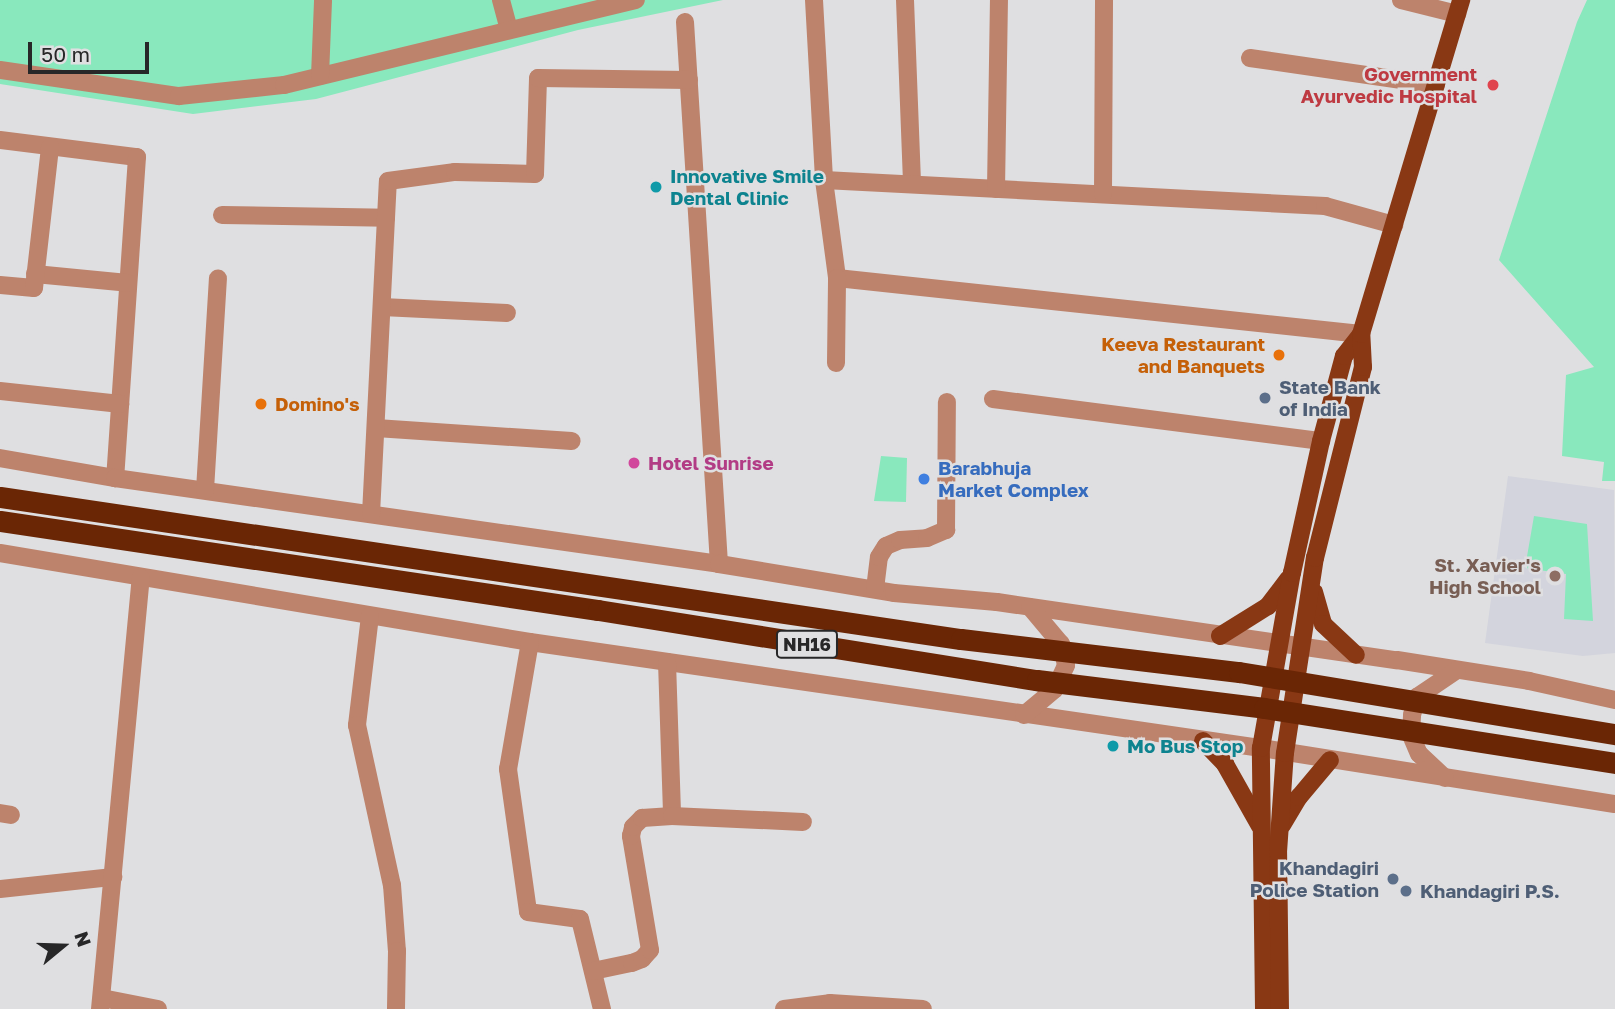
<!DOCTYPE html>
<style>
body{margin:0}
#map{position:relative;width:1615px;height:1009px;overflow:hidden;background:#dfdfe1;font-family:"Golos Text",sans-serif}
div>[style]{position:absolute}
.built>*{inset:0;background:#d3d4dd}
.green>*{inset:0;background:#89e8bd}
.minor>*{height:18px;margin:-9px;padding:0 9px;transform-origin:9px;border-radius:9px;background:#bd836c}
.major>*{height:18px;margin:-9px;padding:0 9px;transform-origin:9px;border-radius:9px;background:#893814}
.highway-bridge>*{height:21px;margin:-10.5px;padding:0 10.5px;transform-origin:10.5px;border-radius:10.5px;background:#6a2605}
.dots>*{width:19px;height:19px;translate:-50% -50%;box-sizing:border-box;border:4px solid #dfdfe1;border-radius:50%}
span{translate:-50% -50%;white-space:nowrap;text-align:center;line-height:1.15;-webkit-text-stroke:5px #dfdfe1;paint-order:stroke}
.shield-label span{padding:2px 5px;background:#dfdfe1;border:2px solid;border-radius:5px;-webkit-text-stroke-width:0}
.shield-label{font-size:18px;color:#272728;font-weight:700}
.health-label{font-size:19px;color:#be3a42;font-weight:700}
.right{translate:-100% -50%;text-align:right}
.culture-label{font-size:19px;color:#0d838f;font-weight:700}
.left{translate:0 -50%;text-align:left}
.food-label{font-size:19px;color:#c56008;font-weight:700}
.service-label{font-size:19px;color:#4e5e75;font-weight:700}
.hotel-label{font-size:19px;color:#b23c85;font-weight:700}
.shop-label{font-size:19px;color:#366cbe;font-weight:700}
.education-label{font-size:19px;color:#785e54;font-weight:700}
.north{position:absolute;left:28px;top:911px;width:70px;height:70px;-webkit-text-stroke:5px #dfdfe1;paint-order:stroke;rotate:71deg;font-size:19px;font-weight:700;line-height:28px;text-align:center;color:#272728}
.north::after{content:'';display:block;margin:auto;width:24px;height:32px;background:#272728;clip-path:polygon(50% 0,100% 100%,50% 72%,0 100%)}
.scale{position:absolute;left:28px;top:42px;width:121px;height:32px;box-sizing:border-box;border:4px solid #272728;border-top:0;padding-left:9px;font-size:21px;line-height:24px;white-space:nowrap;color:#272728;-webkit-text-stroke:5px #dfdfe1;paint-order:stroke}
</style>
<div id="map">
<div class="built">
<div style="clip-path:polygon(1508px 476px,1614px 490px,1615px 653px,1583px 656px,1485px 643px)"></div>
</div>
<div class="green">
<div style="clip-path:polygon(0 0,723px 0,578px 30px,316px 99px,193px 114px,0 84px)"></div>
<div style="clip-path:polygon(1587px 0,1615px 0,1615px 481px,1602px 481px,1604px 462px,1562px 456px,1566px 375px,1594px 367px,1499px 260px,1577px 22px)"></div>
<div style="clip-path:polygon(881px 456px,907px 458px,906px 502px,874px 501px)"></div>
<div style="clip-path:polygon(1534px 516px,1587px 524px,1593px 621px,1564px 619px,1566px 574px,1525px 568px)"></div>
</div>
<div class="minor">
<div style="left:501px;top:0;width:31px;rotate:75deg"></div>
<div style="left:814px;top:0;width:180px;rotate:86.8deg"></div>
<div style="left:824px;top:180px;width:99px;rotate:82.4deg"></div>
<div style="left:837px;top:278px;width:527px;rotate:6.1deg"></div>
<div style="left:905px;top:0;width:184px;rotate:87.8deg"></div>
<div style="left:1401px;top:0;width:58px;rotate:14deg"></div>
<div style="left:685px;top:22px;width:543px;rotate:86.41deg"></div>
<div style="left:1250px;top:58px;width:188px;rotate:8.3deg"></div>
<div style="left:0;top:70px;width:181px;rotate:8.3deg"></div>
<div style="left:179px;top:96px;width:106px;rotate:-6deg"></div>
<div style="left:284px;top:85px;width:362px;rotate:-13.6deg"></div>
<div style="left:320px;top:76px;width:76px;rotate:-87.7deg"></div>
<div style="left:0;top:140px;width:138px;rotate:7.1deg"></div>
<div style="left:137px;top:157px;width:322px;rotate:93.9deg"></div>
<div style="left:824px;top:180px;width:502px;rotate:2.97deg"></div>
<div style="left:1325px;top:206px;width:72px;rotate:15.4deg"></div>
<div style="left:996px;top:189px;width:189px;rotate:-89.1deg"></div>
<div style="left:1103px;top:194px;width:194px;rotate:-89.7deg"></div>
<div style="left:222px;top:215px;width:164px;rotate:1deg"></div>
<div style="left:35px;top:274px;width:93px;rotate:5.5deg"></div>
<div style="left:0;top:285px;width:34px;rotate:5deg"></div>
<div style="left:34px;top:288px;width:142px;rotate:-83.5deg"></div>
<div style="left:382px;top:307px;width:125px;rotate:2.7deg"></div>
<div style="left:836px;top:363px;width:85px;rotate:-89.3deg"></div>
<div style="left:0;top:391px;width:121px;rotate:6.2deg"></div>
<div style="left:993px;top:399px;width:331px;rotate:7.3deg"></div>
<div style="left:376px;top:428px;width:196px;rotate:3.8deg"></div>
<div style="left:0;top:458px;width:117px;rotate:9.9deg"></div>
<div style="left:115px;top:478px;width:610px;rotate:8.1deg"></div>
<div style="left:719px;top:564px;width:177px;rotate:9.4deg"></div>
<div style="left:894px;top:593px;width:103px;rotate:5deg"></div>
<div style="left:997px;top:602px;width:404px;rotate:8.3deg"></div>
<div style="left:1397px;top:660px;width:134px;rotate:9deg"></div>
<div style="left:1529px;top:681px;width:88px;rotate:12.5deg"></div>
<div style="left:205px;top:490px;width:212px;rotate:-86.5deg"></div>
<div style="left:371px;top:514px;width:333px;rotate:-87.1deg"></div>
<div style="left:388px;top:181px;width:68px;rotate:-7.7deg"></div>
<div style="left:455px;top:172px;width:80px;rotate:1.4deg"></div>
<div style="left:535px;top:174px;width:96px;rotate:-88.2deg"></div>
<div style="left:538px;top:78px;width:151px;rotate:0.8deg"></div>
<div style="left:0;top:553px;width:537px;rotate:9.53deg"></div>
<div style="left:530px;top:642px;width:739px;rotate:8.25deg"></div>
<div style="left:1261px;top:748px;width:358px;rotate:9deg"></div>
<div style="left:875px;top:589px;width:32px;rotate:-83deg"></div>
<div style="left:879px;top:557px;width:13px;rotate:-58deg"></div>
<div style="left:886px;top:546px;width:15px;rotate:-23deg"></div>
<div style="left:900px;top:540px;width:27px;rotate:-4deg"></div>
<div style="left:927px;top:538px;width:21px;rotate:-23deg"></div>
<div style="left:946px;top:530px;width:128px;rotate:-89.6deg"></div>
<div style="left:370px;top:616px;width:110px;rotate:96.8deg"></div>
<div style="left:357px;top:725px;width:164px;rotate:77.7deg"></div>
<div style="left:392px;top:885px;width:66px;rotate:85.7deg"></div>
<div style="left:397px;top:951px;width:58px;rotate:91deg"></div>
<div style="left:530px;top:642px;width:129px;rotate:99.8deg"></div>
<div style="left:508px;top:769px;width:144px;rotate:82deg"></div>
<div style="left:528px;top:912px;width:52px;rotate:7.7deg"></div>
<div style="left:580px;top:919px;width:93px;rotate:76.3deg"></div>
<div style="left:667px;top:662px;width:154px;rotate:88.1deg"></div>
<div style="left:1024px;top:715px;width:40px;rotate:-40deg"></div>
<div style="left:1055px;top:689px;width:26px;rotate:-65deg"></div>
<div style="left:1066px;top:665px;width:22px;rotate:-103deg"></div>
<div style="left:1061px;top:644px;width:48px;rotate:-130deg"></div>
<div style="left:1445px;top:778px;width:35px;rotate:-137deg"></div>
<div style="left:1419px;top:754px;width:21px;rotate:-113deg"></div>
<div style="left:1411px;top:735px;width:20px;rotate:-87deg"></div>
<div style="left:1412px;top:715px;width:19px;rotate:-74deg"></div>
<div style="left:1417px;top:697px;width:48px;rotate:-34deg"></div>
<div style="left:0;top:813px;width:11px;rotate:10deg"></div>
<div style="left:0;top:889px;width:114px;rotate:-6.1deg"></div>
<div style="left:593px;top:971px;width:40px;rotate:-12deg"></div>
<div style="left:632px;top:963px;width:11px;rotate:-22deg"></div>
<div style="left:642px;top:959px;width:12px;rotate:-48deg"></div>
<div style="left:650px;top:950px;width:116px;rotate:-99.5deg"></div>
<div style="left:631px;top:836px;width:9px;rotate:-77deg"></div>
<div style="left:633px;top:827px;width:13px;rotate:-45deg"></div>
<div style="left:642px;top:818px;width:30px;rotate:-4deg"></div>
<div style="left:672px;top:816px;width:131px;rotate:2.6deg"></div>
<div style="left:102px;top:998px;width:57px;rotate:11.1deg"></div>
<div style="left:100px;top:1009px;width:433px;rotate:-84.6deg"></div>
<div style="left:784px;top:1009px;width:46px;rotate:-7.4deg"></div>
<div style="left:830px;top:1003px;width:93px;rotate:3.7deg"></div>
</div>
<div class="major">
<div style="left:1314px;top:592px;width:33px;rotate:74deg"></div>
<div style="left:1323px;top:624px;width:45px;rotate:43.2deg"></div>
<div style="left:1220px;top:636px;width:57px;rotate:-32deg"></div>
<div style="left:1268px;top:606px;width:34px;rotate:-53deg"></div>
<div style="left:1203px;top:741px;width:32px;rotate:46deg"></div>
<div style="left:1225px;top:764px;width:71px;rotate:60.6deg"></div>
<div style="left:1282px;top:825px;width:33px;rotate:-59deg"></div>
<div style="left:1299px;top:797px;width:48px;rotate:-50deg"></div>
<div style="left:1264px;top:1009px;width:261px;rotate:-90.7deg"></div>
<div style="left:1261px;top:748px;width:178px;rotate:-80deg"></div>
<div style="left:1292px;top:573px;width:135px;rotate:-77.6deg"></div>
<div style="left:1321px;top:441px;width:88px;rotate:-74.9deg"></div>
<div style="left:1344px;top:356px;width:28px;rotate:-52deg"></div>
<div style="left:1280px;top:1009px;width:157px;rotate:-90.7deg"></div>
<div style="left:1278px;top:852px;width:99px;rotate:-86deg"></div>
<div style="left:1285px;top:753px;width:197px;rotate:-81.3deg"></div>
<div style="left:1315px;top:558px;width:197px;rotate:-75.9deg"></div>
<div style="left:1363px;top:367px;width:33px;rotate:-93deg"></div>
<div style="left:1361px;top:334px;width:349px;rotate:-73.3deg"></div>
</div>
<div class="highway-bridge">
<div style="left:0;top:497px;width:971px;rotate:8.41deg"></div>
<div style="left:961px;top:639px;width:280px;rotate:6.8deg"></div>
<div style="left:1239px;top:672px;width:381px;rotate:9.4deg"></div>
<div style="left:0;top:521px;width:605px;rotate:8.47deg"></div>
<div style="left:598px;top:610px;width:445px;rotate:9.1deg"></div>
<div style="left:1037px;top:680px;width:229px;rotate:7deg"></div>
<div style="left:1264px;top:708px;width:355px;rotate:8.9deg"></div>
</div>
<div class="dots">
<div style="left:1493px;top:85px;background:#e0444e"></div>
<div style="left:656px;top:187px;background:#0f9aa8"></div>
<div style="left:1279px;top:355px;background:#e8710a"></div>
<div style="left:1265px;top:398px;background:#5c6f8a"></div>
<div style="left:261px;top:404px;background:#e8710a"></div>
<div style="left:634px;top:463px;background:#d1479c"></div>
<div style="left:924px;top:479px;background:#3f7fe0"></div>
<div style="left:1555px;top:576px;background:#8d6e63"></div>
<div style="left:1113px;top:746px;background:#0f9aa8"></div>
<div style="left:1393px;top:879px;background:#5c6f8a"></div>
<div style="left:1406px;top:891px;background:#5c6f8a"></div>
</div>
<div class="shield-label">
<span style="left:807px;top:644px">NH16</span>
</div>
<div class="health-label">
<span class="right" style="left:1477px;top:85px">Government<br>Ayurvedic Hospital</span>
</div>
<div class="culture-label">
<span class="left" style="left:670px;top:187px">Innovative Smile<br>Dental Clinic</span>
<span class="left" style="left:1127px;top:746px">Mo Bus Stop</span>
</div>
<div class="food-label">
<span class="right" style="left:1265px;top:355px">Keeva Restaurant<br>and Banquets</span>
<span class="left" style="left:275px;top:404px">Domino's</span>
</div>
<div class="service-label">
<span class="left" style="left:1279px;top:398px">State Bank<br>of India</span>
<span class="right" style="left:1379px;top:879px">Khandagiri<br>Police Station</span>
<span class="left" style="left:1420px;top:891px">Khandagiri P.S.</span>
</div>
<div class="hotel-label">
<span class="left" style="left:648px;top:463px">Hotel Sunrise</span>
</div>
<div class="shop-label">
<span class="left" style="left:938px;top:479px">Barabhuja<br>Market Complex</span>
</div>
<div class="education-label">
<span class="right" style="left:1541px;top:576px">St. Xavier's<br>High School</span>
</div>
<div class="north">N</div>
<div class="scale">50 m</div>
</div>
